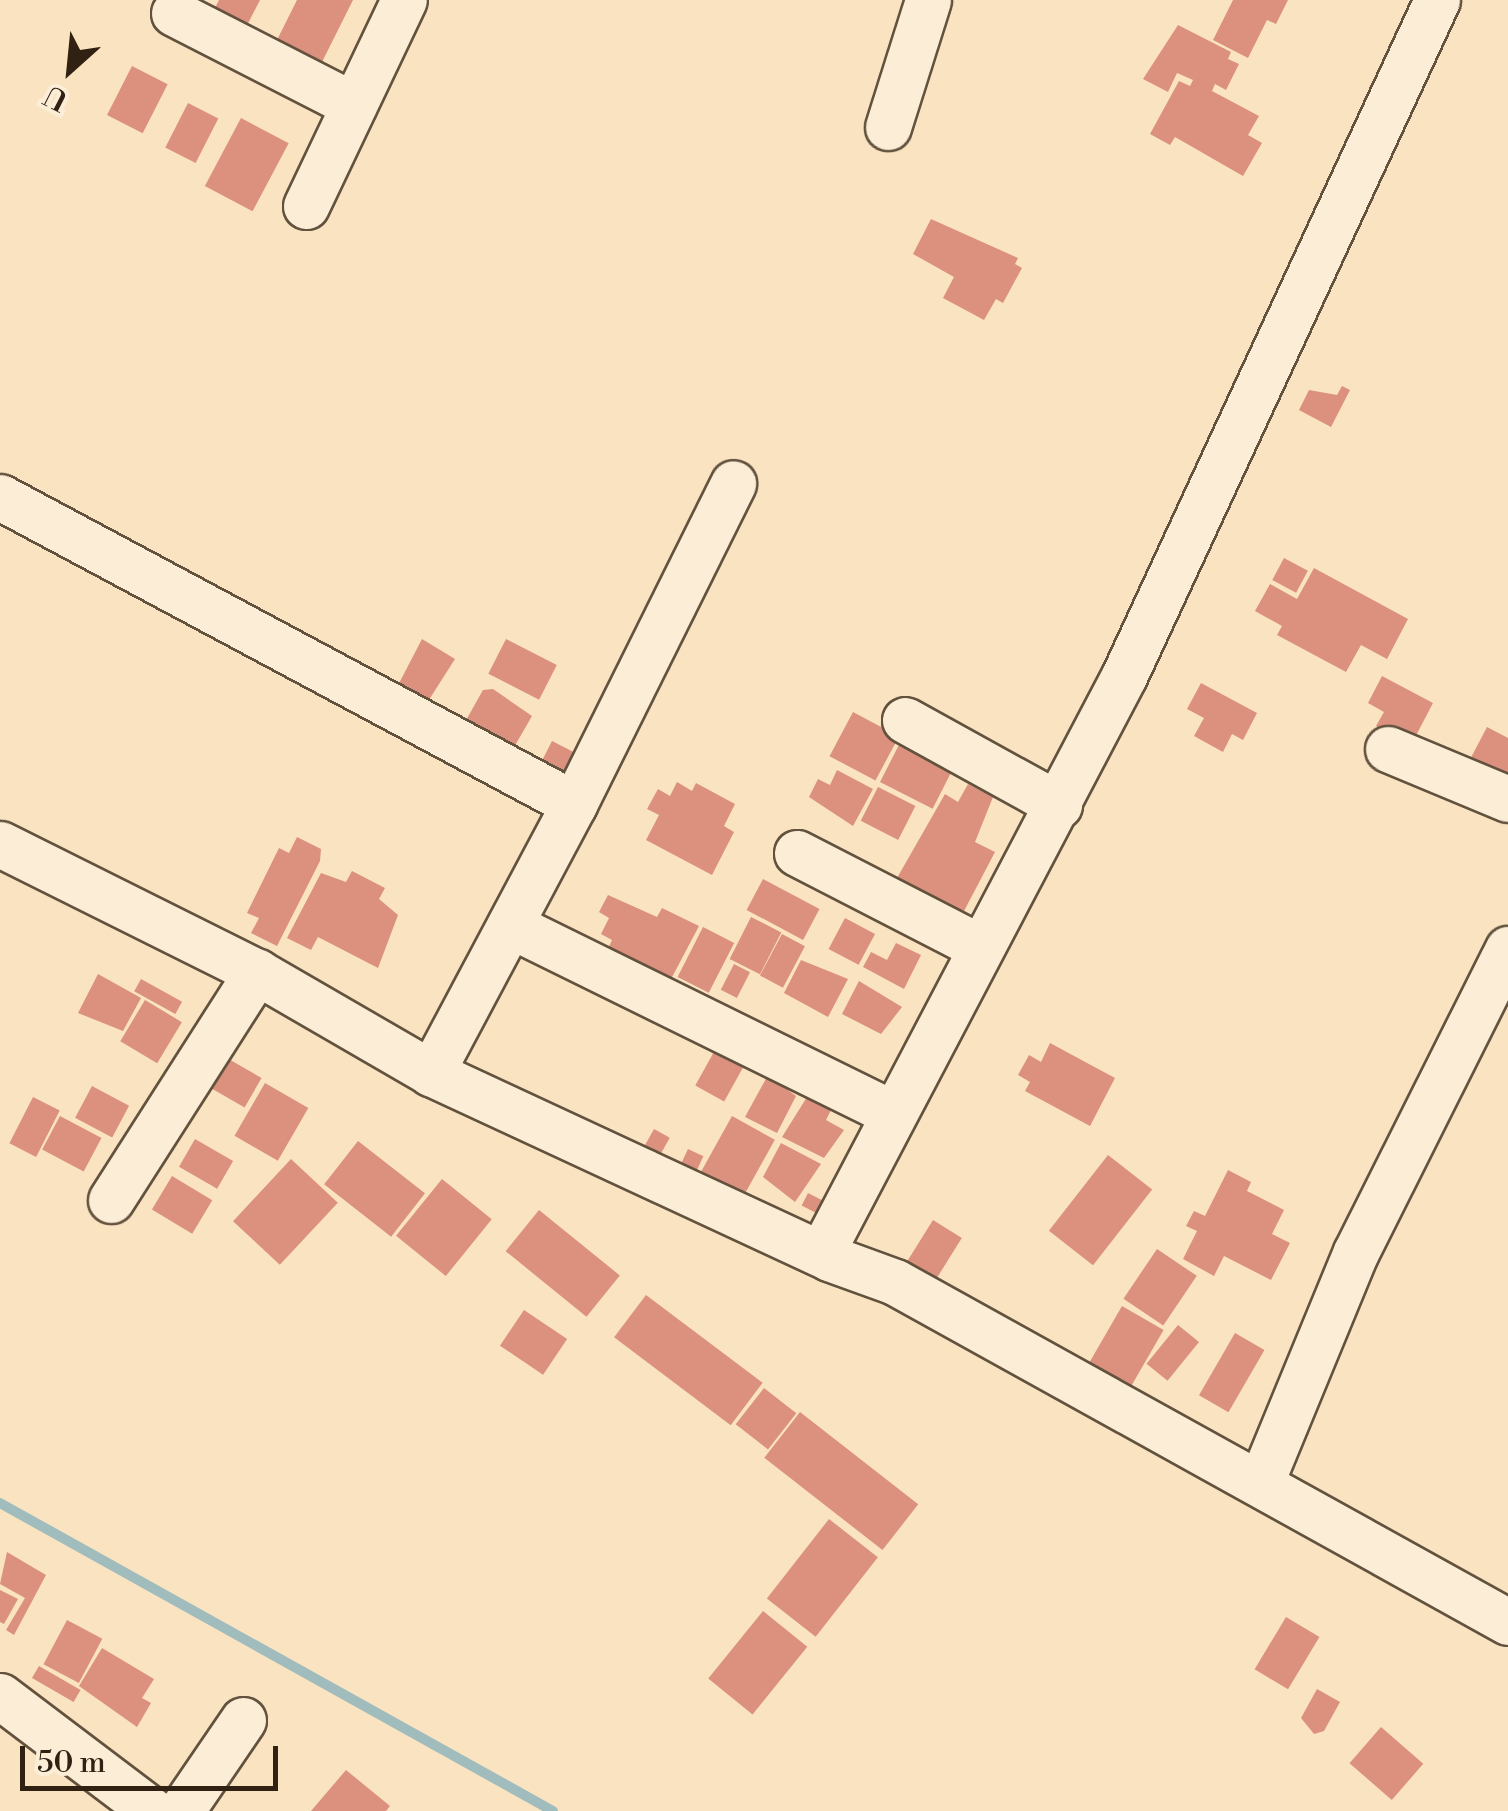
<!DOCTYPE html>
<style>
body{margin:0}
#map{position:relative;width:1508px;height:1811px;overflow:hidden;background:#fae3c1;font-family:"Libre Bodoni",serif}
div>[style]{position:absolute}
.stream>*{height:10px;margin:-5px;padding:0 5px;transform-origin:5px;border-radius:5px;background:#a1bcbc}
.building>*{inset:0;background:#dc907e;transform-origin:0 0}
.roads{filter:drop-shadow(2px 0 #62523e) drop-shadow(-2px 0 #62523e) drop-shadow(0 2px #62523e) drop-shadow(0 -2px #62523e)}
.minor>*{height:45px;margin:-22.5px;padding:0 22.5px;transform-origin:22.5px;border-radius:22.5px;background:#fcedd7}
span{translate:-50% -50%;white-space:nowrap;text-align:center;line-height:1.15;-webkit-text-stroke:9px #fcedd7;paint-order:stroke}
.north{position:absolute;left:20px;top:20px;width:100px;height:100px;-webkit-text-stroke:8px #fcedd7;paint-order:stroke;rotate:207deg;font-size:28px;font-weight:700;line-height:40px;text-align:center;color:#302113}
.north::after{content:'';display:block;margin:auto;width:35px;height:45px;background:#302113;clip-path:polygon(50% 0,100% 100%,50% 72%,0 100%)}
.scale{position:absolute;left:20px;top:1746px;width:258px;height:45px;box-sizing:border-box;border:5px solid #302113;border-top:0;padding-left:12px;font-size:30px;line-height:35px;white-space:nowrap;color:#302113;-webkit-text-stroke:8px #fcedd7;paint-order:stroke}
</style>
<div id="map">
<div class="stream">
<div style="left:0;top:1503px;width:633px;rotate:29.12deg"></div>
</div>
<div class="building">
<div style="clip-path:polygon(219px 0,260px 0,243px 33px,211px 16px)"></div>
<div style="clip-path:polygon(297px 0,353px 0,317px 72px,272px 50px)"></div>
<div style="clip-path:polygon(1233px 0,1288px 0,1276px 24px,1267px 20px,1248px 58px,1213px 40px)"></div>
<div style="clip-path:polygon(1178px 25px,1231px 52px,1228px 59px,1239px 64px,1226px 90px,1215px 84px,1212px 91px,1259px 116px,1248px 135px,1262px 143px,1243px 176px,1175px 137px,1170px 145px,1150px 134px,1179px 81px,1190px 86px,1193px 80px,1177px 73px,1168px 92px,1143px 79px)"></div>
<div style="left:132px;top:66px;width:40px;height:55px;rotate:27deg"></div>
<div style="left:188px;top:103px;width:34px;height:50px;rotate:27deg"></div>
<div style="left:241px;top:118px;width:54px;height:77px;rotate:28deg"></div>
<div style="clip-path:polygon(931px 219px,1018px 258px,1015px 264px,1022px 268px,1003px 303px,996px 299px,984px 320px,943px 298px,954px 277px,913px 254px)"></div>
<div style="clip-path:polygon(1342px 386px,1350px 390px,1331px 427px,1299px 410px,1309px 390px,1337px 395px)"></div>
<div style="left:1284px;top:558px;width:27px;height:25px;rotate:28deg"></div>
<div style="clip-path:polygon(1314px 568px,1408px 619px,1387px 659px,1361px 645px,1346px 672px,1277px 635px,1282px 626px,1255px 611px,1270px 584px,1297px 599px)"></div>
<div style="clip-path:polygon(422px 639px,455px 659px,425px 706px,395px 691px)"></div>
<div style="left:506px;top:639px;width:57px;height:39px;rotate:27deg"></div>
<div style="clip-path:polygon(1382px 676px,1433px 703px,1411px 745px,1376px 726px,1384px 712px,1368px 703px)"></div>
<div style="clip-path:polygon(1201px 683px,1257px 713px,1243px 740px,1232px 734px,1223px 752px,1194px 736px,1204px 718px,1187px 709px)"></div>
<div style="clip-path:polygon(493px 689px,532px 716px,513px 749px,465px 722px,483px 690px)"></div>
<div style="left:853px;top:712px;width:52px;height:50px;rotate:28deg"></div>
<div style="clip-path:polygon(1487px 727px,1508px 738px,1508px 793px,1465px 769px)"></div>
<div style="left:905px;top:733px;width:59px;height:55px;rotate:27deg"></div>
<div style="left:552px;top:741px;width:28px;height:27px;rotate:27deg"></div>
<div style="clip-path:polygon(837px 770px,873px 789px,853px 826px,809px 797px,818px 779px,830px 785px)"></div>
<div style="clip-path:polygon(677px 782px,692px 791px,696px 783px,735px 804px,724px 826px,734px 832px,712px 875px,646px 840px,659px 815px,647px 809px,658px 789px,670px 796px)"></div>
<div style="clip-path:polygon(968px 784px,993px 797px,975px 842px,995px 852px,963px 913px,897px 878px,945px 794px,958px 802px)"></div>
<div style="left:878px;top:787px;width:42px;height:38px;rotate:27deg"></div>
<div style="clip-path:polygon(297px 837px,321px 849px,320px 861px,277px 946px,251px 933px,259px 918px,247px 913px,279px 848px,289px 853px)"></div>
<div style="clip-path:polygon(352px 871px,385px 888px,379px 899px,398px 915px,378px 968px,318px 937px,311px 950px,287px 938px,321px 873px,346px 882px)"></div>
<div style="left:763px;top:879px;width:64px;height:35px;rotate:28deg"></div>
<div style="clip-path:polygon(608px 895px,657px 917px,662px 908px,699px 926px,670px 981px,608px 949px,612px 940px,601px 934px,609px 918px,599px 912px)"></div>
<div style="left:751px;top:917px;width:34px;height:47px;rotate:27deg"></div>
<div style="left:845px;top:918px;width:34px;height:35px;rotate:28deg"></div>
<div style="left:703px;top:927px;width:35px;height:56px;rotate:27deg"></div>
<div style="left:782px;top:934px;width:26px;height:47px;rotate:28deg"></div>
<div style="clip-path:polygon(896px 943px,921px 955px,904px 989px,863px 967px,871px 952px,887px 960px)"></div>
<div style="clip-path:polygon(801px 960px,848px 979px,828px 1017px,784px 993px)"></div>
<div style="left:734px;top:964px;width:18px;height:29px;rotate:27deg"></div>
<div style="clip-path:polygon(98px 974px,141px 998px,123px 1031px,78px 1013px)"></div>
<div style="left:141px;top:979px;width:47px;height:14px;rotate:29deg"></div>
<div style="clip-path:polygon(859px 981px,902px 1007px,881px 1034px,842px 1014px)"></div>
<div style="left:145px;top:1000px;width:43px;height:48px;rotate:31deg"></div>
<div style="left:720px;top:1041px;width:33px;height:51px;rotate:29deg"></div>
<div style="clip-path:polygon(1050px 1043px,1115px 1078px,1090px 1126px,1025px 1091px,1030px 1082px,1018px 1075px,1029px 1055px,1041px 1062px)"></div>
<div style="left:220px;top:1054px;width:48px;height:34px;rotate:30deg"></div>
<div style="clip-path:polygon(768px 1075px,796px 1096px,777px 1133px,745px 1117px)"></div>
<div style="left:265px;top:1083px;width:50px;height:61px;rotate:30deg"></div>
<div style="left:92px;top:1086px;width:42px;height:36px;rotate:28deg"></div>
<div style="left:33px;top:1097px;width:30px;height:52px;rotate:27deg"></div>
<div style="clip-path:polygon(807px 1097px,831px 1110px,826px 1120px,844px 1130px,824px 1158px,782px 1137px)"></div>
<div style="left:60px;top:1116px;width:47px;height:38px;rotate:28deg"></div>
<div style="left:732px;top:1116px;width:49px;height:71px;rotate:29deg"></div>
<div style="left:654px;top:1129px;width:18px;height:25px;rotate:29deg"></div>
<div style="left:195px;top:1139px;width:44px;height:32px;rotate:30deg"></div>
<div style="left:358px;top:1141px;width:85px;height:55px;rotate:38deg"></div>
<div style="clip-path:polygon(781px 1143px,821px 1164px,795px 1202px,763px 1177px)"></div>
<div style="left:688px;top:1149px;width:17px;height:23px;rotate:25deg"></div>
<div style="left:1108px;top:1155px;width:56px;height:96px;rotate:38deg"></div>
<div style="left:291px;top:1159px;width:64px;height:85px;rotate:43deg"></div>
<div style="clip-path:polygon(1228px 1170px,1251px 1182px,1247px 1191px,1284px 1210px,1272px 1234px,1290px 1243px,1271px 1280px,1224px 1256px,1214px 1276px,1183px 1259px,1197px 1231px,1186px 1226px,1194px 1211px,1205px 1216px)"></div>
<div style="left:172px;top:1176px;width:47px;height:39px;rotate:31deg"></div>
<div style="left:442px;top:1179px;width:64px;height:73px;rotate:39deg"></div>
<div style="left:808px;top:1193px;width:18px;height:14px;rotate:27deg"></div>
<div style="left:539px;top:1210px;width:104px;height:53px;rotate:39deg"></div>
<div style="left:933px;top:1220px;width:34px;height:62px;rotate:32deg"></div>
<div style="left:1157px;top:1249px;width:48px;height:60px;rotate:34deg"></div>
<div style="left:646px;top:1295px;width:146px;height:53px;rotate:37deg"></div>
<div style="left:1122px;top:1306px;width:48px;height:71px;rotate:30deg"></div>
<div style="left:524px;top:1310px;width:52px;height:43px;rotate:34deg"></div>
<div style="left:1178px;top:1325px;width:27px;height:50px;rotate:39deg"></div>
<div style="left:1235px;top:1333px;width:34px;height:72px;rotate:30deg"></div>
<div style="left:764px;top:1388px;width:41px;height:46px;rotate:38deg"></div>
<div style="left:800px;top:1412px;width:150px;height:58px;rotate:38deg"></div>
<div style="left:829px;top:1519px;width:62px;height:101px;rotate:38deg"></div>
<div style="clip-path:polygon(7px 1552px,46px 1575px,14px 1635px,6px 1630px,25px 1598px,0 1584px)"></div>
<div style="clip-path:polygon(0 1590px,18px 1599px,4px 1624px,0 1622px)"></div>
<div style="left:763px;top:1611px;width:57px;height:87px;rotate:39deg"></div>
<div style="left:1286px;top:1617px;width:39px;height:61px;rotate:31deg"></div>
<div style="left:67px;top:1620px;width:40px;height:50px;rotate:28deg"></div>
<div style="clip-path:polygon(102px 1648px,154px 1679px,142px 1698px,151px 1703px,137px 1727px,79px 1686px)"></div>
<div style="left:39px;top:1666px;width:48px;height:14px;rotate:30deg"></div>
<div style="clip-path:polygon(1317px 1689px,1340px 1702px,1324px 1731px,1314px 1734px,1301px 1718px)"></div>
<div style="left:1381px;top:1727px;width:56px;height:48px;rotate:41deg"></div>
<div style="clip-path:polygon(346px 1770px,390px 1806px,386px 1811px,311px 1811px)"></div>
</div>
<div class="roads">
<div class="minor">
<div style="left:1437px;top:0;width:745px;rotate:114.84deg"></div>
<div style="left:1124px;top:676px;width:641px;rotate:117.68deg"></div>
<div style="left:826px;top:1244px;width:14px;rotate:78deg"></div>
<div style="left:829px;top:1258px;width:70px;rotate:20deg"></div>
<div style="left:895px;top:1282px;width:701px;rotate:29.01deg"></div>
<div style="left:174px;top:13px;width:202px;rotate:27.1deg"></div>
<div style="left:888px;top:127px;width:133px;rotate:-72.5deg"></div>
<div style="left:306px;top:206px;width:228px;rotate:-64.6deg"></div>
<div style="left:0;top:497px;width:651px;rotate:28.14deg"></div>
<div style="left:574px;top:804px;width:305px;rotate:118deg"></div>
<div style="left:905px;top:720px;width:176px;rotate:28.9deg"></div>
<div style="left:1388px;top:749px;width:130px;rotate:22.6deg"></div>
<div style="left:574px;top:804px;width:358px;rotate:-63.6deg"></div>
<div style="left:0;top:844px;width:287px;rotate:26.5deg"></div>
<div style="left:257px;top:972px;width:201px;rotate:30.1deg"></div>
<div style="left:431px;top:1073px;width:439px;rotate:24.9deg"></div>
<div style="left:797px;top:853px;width:206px;rotate:27.2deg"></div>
<div style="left:510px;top:925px;width:426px;rotate:26.2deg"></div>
<div style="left:111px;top:1200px;width:271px;rotate:-57.4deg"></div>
<div style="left:1261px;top:1482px;width:249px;rotate:-67.6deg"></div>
<div style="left:1356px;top:1252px;width:339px;rotate:-63.4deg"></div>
<div style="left:0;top:1696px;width:191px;rotate:37.1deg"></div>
<div style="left:181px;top:1811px;width:110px;rotate:-55.7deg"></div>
</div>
</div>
<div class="north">U</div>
<div class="scale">50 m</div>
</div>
